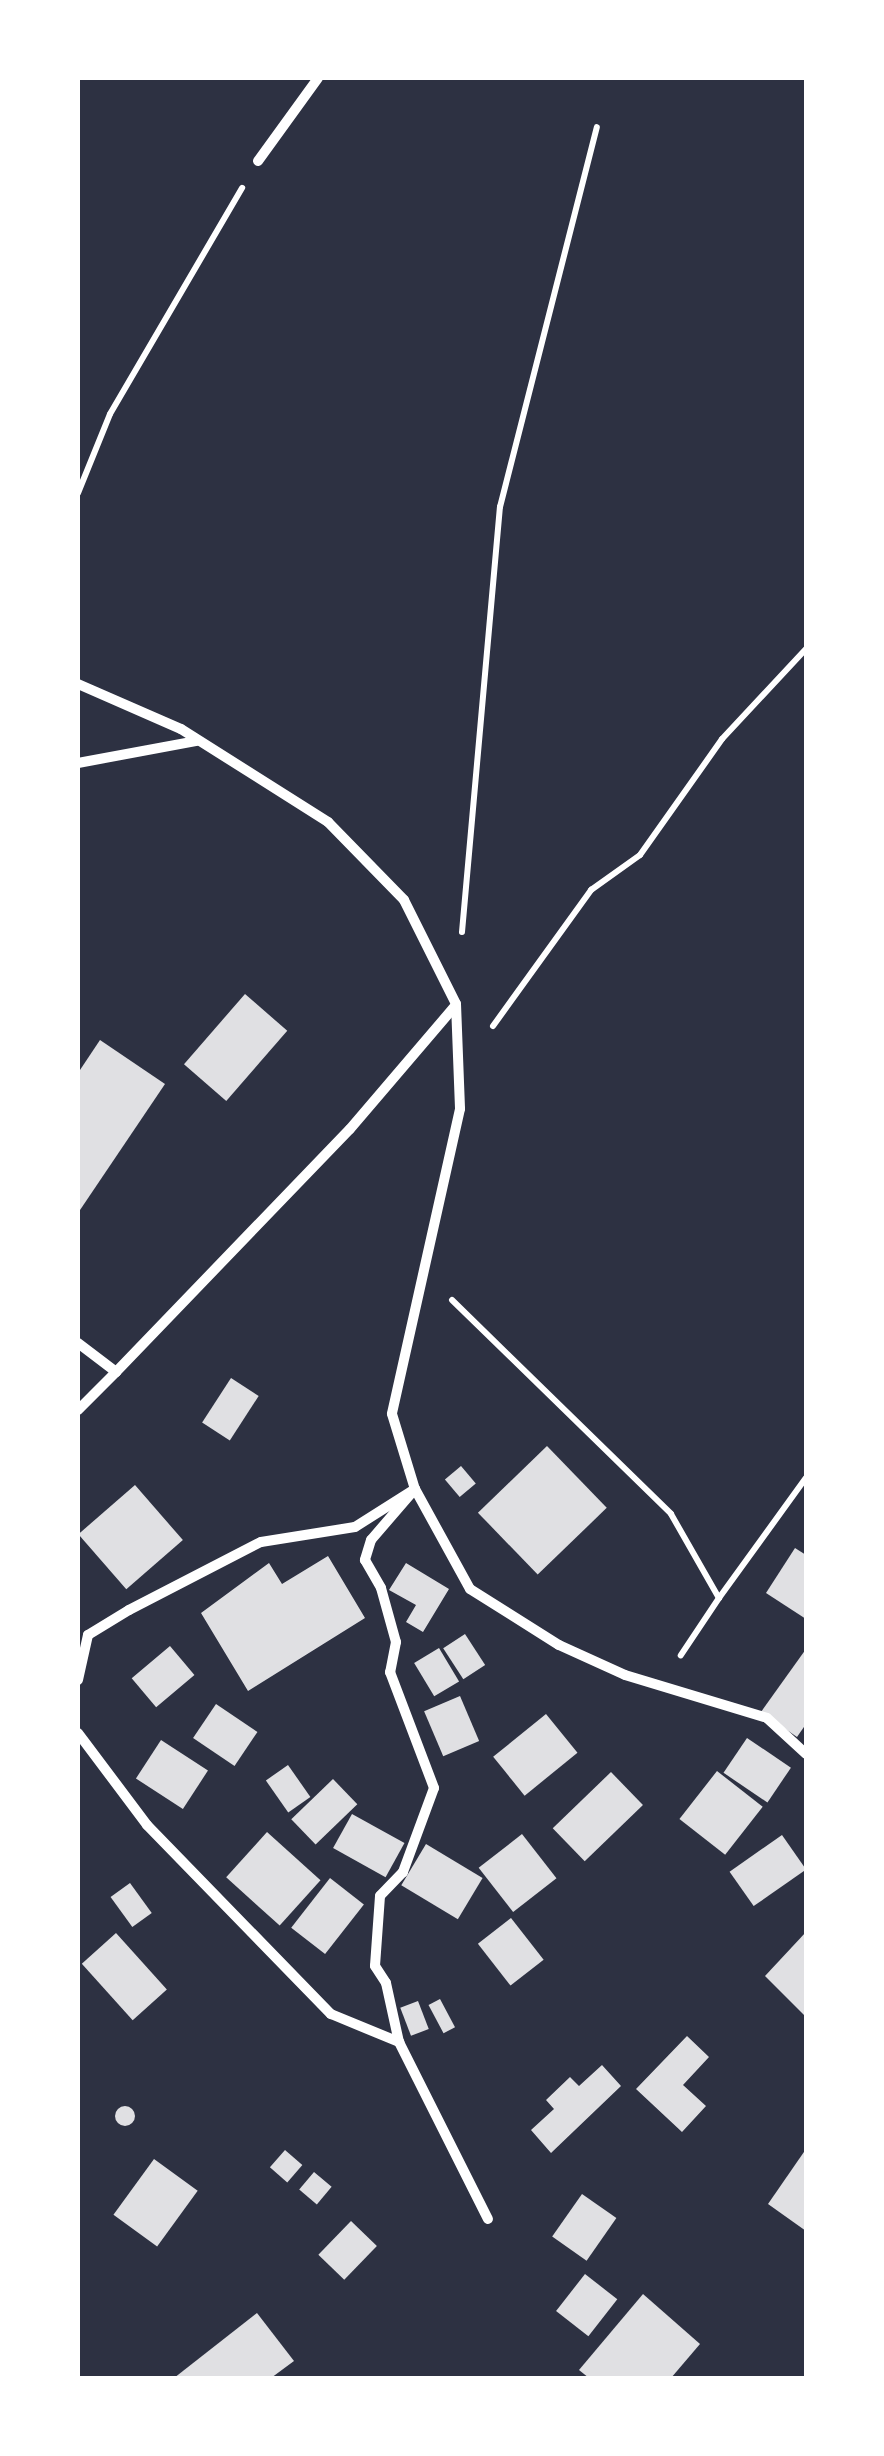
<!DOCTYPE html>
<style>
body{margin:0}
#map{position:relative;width:884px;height:2456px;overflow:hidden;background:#2d3142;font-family:Lato,sans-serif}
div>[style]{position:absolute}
.building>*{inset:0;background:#e0e0e3;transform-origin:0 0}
.round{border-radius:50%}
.path>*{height:6px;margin:-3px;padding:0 3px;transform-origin:3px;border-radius:3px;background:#fff}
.minor>*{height:10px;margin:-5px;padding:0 5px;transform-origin:5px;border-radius:5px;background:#fff}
span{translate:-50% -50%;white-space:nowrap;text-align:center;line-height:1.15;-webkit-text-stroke:8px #fff;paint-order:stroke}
.frame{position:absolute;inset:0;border:80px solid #fff;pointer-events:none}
</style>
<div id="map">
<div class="building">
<div style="left:245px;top:994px;width:56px;height:93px;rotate:41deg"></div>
<div style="clip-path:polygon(100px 1040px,165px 1084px,78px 1213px,78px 1073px)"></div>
<div style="left:231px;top:1378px;width:33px;height:53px;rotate:33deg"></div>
<div style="left:547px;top:1446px;width:86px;height:96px;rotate:46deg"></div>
<div style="left:461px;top:1466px;width:23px;height:21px;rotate:50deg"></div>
<div style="left:135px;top:1485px;width:73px;height:75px;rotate:49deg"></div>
<div style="clip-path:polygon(795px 1548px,806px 1555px,806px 1619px,766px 1593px)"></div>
<div style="clip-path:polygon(328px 1556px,365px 1618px,248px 1691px,201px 1613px,269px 1563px,282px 1584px)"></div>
<div style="clip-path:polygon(406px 1563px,449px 1589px,423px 1632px,406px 1622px,416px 1605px,389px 1590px)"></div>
<div style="left:465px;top:1634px;width:37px;height:26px;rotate:57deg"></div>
<div style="left:170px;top:1646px;width:38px;height:50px;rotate:50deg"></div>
<div style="left:439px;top:1648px;width:39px;height:29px;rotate:59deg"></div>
<div style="clip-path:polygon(806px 1649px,806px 1724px,797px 1737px,761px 1712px)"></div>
<div style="left:460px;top:1696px;width:49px;height:39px;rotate:67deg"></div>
<div style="left:216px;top:1704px;width:50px;height:41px;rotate:34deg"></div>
<div style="left:546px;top:1714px;width:50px;height:68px;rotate:51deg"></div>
<div style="left:747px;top:1738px;width:53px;height:42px;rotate:34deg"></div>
<div style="left:161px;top:1740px;width:56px;height:46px;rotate:33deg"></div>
<div style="left:288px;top:1765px;width:39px;height:27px;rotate:55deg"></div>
<div style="left:717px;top:1771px;width:58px;height:61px;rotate:38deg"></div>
<div style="left:611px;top:1772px;width:46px;height:81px;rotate:46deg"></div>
<div style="left:333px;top:1779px;width:35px;height:58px;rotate:46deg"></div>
<div style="left:352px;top:1814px;width:60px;height:39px;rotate:29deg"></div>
<div style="left:267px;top:1832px;width:72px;height:61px;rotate:42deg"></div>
<div style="left:522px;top:1834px;width:56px;height:55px;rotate:52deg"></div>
<div style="left:782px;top:1835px;width:42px;height:64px;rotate:55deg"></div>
<div style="left:426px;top:1844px;width:66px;height:48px;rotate:31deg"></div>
<div style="left:330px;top:1878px;width:43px;height:63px;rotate:38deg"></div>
<div style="left:130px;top:1883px;width:37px;height:24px;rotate:54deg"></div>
<div style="left:511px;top:1918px;width:53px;height:42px;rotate:52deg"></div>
<div style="clip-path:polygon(806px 1932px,806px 2017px,765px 1976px)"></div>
<div style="left:116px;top:1933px;width:76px;height:46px;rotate:48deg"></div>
<div style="left:440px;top:1999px;width:32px;height:13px;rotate:62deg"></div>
<div style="left:418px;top:2001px;width:30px;height:19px;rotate:69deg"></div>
<div style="clip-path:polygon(687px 2036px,709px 2057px,683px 2085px,706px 2106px,682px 2132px,636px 2089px)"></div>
<div style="clip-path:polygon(602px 2065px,621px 2086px,551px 2153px,531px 2130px,554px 2109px,546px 2100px,570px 2077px,579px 2086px)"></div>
<div class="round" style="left:115px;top:2106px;width:20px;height:20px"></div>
<div style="clip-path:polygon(806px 2149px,806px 2231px,768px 2204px)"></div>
<div style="left:285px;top:2150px;width:23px;height:23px;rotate:41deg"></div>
<div style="left:154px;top:2159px;width:54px;height:69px;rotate:36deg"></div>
<div style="left:314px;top:2172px;width:23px;height:23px;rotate:40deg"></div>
<div style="left:582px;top:2194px;width:42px;height:52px;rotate:35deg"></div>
<div style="left:351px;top:2221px;width:36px;height:47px;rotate:44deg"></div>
<div style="left:585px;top:2274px;width:41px;height:47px;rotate:38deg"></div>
<div style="clip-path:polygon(643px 2294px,700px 2344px,671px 2378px,589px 2378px,579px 2370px)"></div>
<div style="clip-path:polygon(257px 2313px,294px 2361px,271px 2378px,174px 2378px)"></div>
</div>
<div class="path">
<div style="left:78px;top:493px;width:85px;rotate:-67.9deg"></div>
<div style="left:110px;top:414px;width:262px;rotate:-59.7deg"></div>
<div style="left:462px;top:932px;width:427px;rotate:-84.9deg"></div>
<div style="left:500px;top:507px;width:392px;rotate:-75.7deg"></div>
<div style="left:493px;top:1026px;width:168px;rotate:-54.2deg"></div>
<div style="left:591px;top:890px;width:60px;rotate:-35.5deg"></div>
<div style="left:640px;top:855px;width:142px;rotate:-54.7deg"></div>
<div style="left:722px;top:739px;width:123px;rotate:-47deg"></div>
<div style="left:452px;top:1300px;width:306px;rotate:44.3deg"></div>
<div style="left:671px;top:1514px;width:97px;rotate:60.3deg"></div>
<div style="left:719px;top:1598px;width:69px;rotate:123.7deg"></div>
<div style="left:719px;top:1598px;width:148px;rotate:-54.1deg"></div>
</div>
<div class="minor">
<div style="left:258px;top:161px;width:102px;rotate:-54.1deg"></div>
<div style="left:78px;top:684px;width:112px;rotate:23.6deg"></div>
<div style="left:181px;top:729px;width:174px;rotate:32.3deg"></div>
<div style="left:328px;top:822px;width:109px;rotate:45.7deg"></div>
<div style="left:404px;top:900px;width:116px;rotate:63.4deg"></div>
<div style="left:456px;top:1004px;width:105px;rotate:87.8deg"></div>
<div style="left:460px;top:1109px;width:312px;rotate:102.6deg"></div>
<div style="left:392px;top:1414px;width:78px;rotate:73deg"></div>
<div style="left:415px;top:1489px;width:67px;rotate:130.8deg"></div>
<div style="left:371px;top:1540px;width:21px;rotate:107deg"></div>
<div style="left:365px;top:1560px;width:32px;rotate:60deg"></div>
<div style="left:381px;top:1588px;width:56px;rotate:74.5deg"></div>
<div style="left:396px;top:1642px;width:31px;rotate:101deg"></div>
<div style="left:390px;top:1672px;width:124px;rotate:69.2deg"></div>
<div style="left:434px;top:1788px;width:90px;rotate:110.3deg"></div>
<div style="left:403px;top:1872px;width:33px;rotate:134deg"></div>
<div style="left:380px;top:1896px;width:70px;rotate:94.1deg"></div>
<div style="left:375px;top:1966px;width:20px;rotate:57deg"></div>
<div style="left:386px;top:1983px;width:60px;rotate:77.6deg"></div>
<div style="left:399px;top:2042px;width:198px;rotate:63.3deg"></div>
<div style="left:78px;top:763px;width:121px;rotate:-10.5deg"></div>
<div style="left:78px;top:1343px;width:48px;rotate:37.3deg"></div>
<div style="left:116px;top:1372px;width:54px;rotate:135deg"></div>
<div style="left:116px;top:1372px;width:337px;rotate:-46.1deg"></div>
<div style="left:350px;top:1129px;width:162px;rotate:-49.5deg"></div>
<div style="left:78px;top:1680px;width:46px;rotate:-77.5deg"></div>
<div style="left:88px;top:1635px;width:48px;rotate:-31.4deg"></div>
<div style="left:129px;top:1610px;width:148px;rotate:-27.3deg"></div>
<div style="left:261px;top:1542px;width:95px;rotate:-9.1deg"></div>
<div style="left:355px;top:1527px;width:71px;rotate:-32.3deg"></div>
<div style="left:415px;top:1489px;width:114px;rotate:61.2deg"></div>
<div style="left:470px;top:1589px;width:105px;rotate:32.2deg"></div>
<div style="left:559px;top:1645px;width:72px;rotate:24.4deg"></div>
<div style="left:625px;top:1675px;width:148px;rotate:16.8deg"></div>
<div style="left:767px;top:1718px;width:53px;rotate:42.7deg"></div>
<div style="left:78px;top:1733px;width:115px;rotate:53.1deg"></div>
<div style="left:147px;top:1825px;width:264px;rotate:45.8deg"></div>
<div style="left:331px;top:2014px;width:74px;rotate:22.4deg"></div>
</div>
<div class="frame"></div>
</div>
